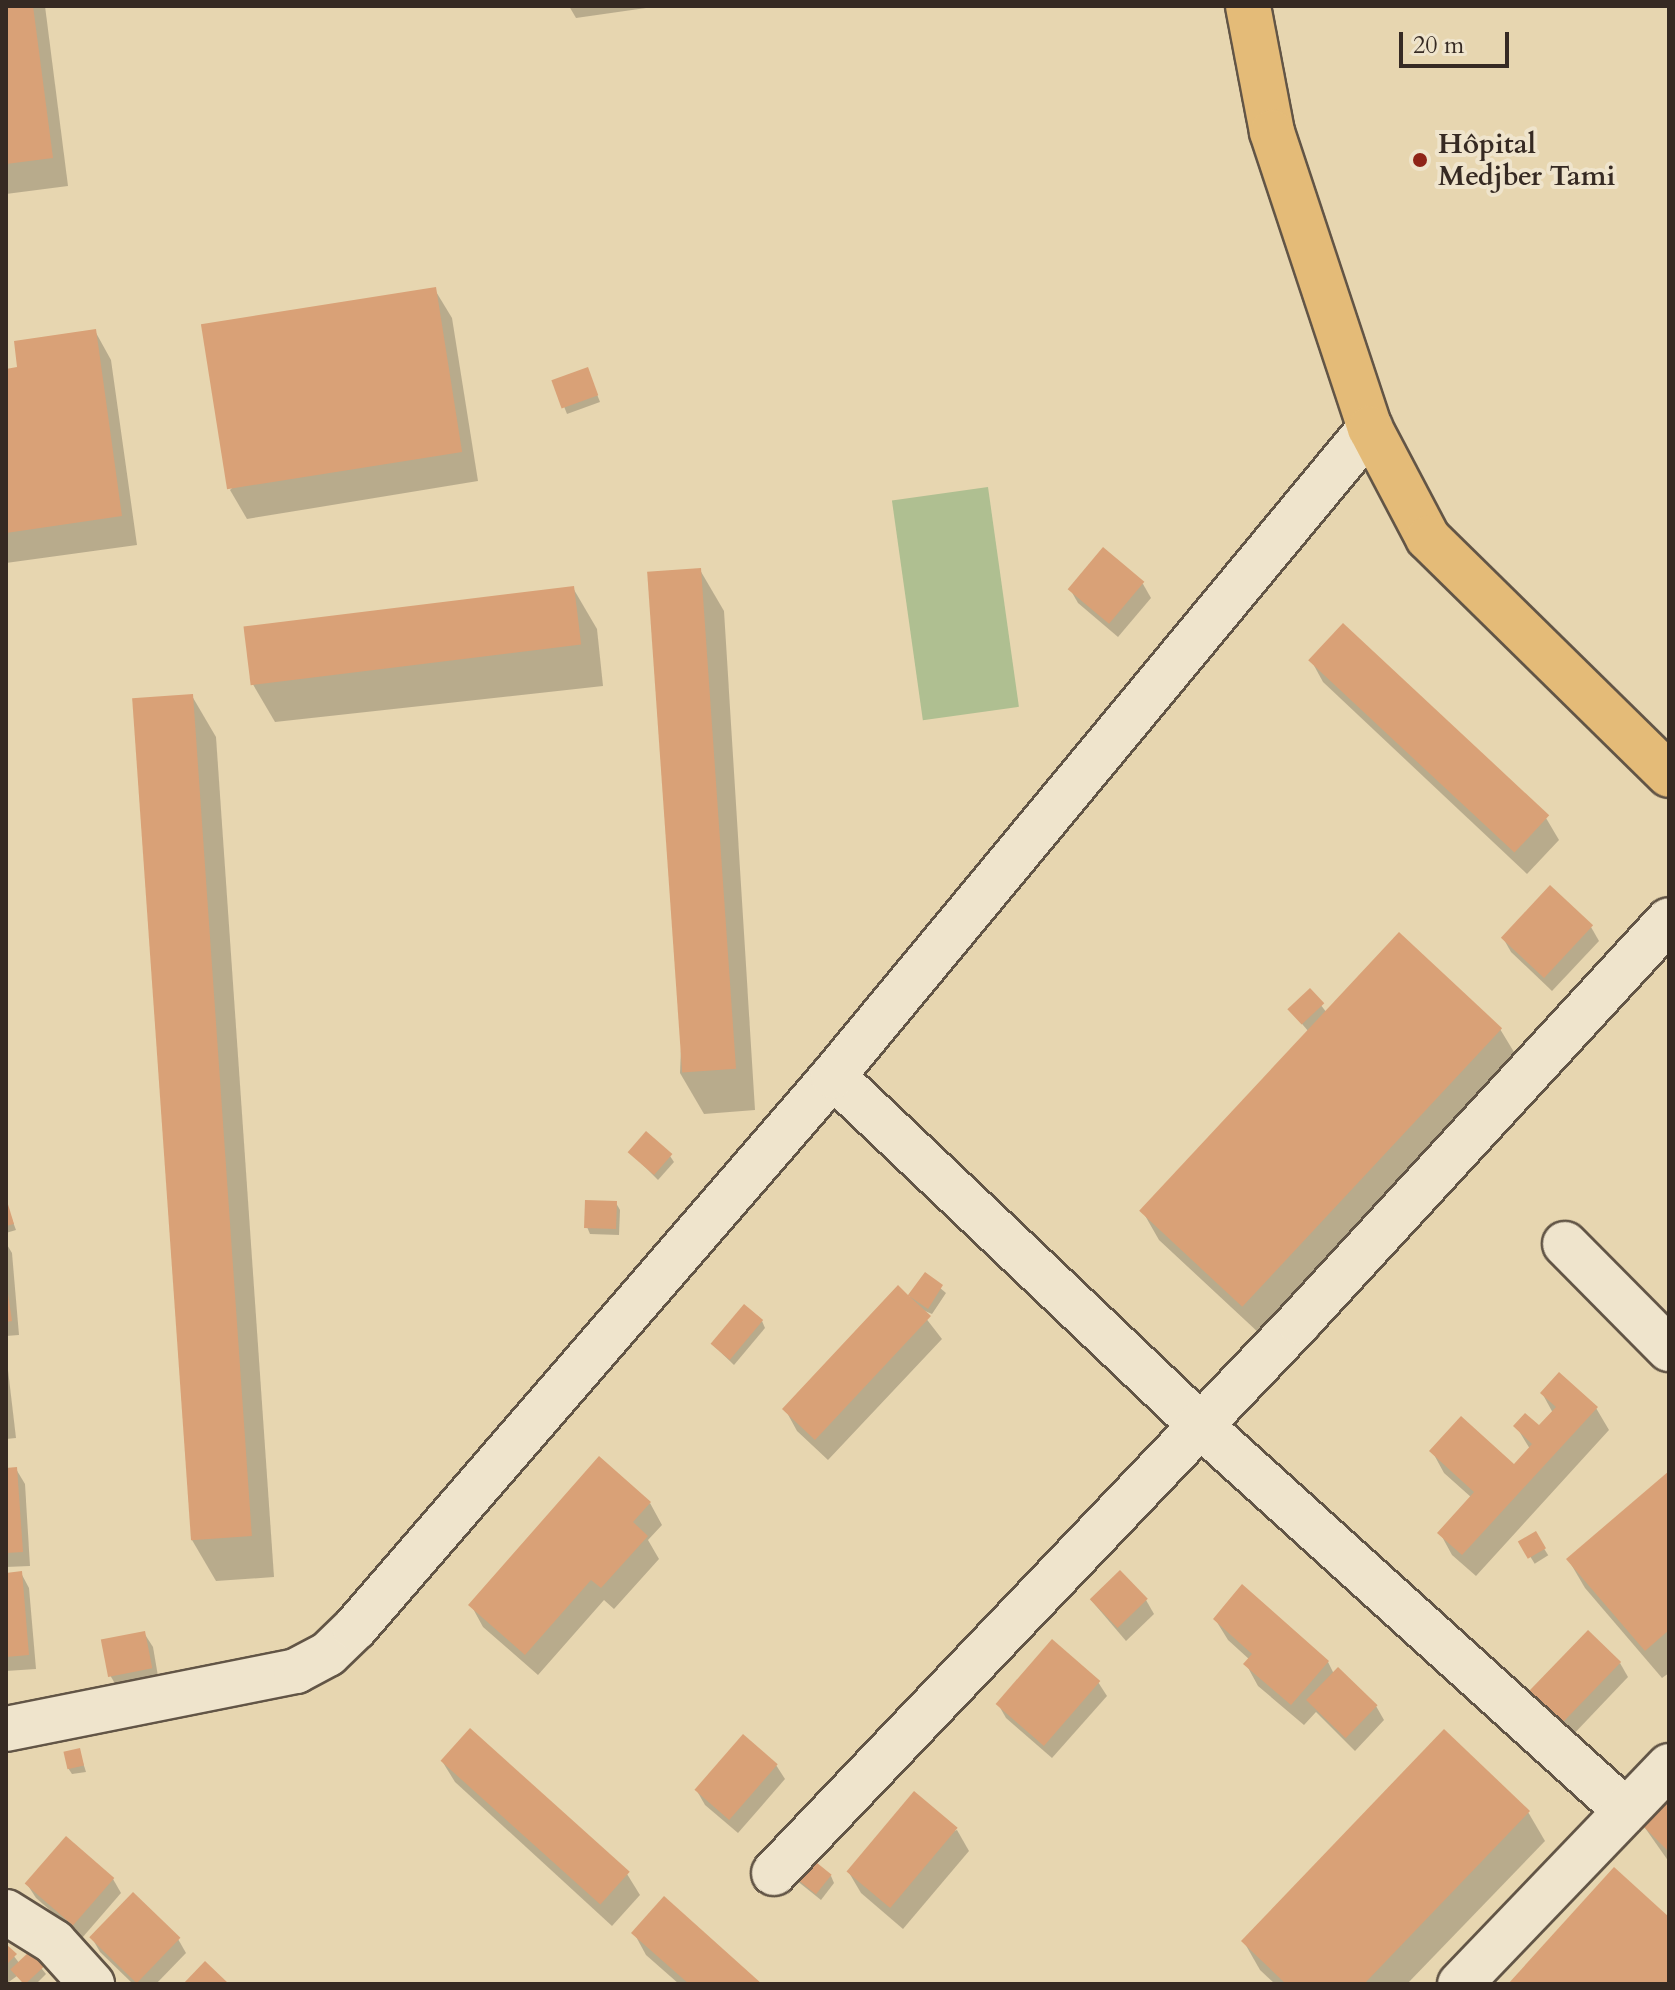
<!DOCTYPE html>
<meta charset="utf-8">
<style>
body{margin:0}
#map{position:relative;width:1675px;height:1990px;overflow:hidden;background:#e7d6b0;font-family:Cardo,serif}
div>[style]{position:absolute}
.green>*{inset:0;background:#afbf91;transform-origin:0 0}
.shadow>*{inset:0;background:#0003;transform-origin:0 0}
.building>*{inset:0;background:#d9a177;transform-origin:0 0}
.roads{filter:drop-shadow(2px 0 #625546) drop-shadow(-2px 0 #625546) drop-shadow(0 2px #625546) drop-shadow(0 -2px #625546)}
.minor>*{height:44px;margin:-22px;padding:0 22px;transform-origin:22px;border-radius:22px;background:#efe4cc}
.major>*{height:44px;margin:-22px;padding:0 22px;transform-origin:22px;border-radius:22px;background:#e4bb78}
.dots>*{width:22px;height:22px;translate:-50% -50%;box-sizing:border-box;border:4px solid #efe4cc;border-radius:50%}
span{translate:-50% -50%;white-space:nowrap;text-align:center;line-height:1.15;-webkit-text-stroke:8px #efe4cc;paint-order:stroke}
.poi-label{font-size:28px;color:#362a23;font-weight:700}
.left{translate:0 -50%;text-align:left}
.frame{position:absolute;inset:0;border:8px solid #362a23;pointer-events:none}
.scale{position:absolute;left:1399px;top:32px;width:110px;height:36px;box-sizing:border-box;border:4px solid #362a23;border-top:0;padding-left:10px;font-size:24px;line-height:28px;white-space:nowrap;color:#362a23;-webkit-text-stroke:6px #efe4cc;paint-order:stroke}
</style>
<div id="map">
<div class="green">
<div style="left:988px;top:487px;width:222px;height:97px;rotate:82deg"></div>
</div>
<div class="shadow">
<div style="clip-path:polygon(6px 6px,45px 6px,68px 186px,6px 194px)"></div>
<div style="clip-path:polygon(569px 6px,660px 6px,576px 18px)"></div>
<div style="clip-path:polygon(435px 290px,452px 318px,478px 481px,247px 519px,230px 490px)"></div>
<div style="clip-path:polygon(95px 331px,111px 360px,137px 545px,6px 563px,6px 371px,20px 369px)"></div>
<div style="clip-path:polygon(590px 376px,600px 402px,567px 414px,554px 381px)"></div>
<div style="clip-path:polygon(700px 570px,724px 611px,755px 1110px,704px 1114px,680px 1073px)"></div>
<div style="clip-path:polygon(1143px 584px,1151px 598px,1118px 637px,1078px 603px,1070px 589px)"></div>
<div style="clip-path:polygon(573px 588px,597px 629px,603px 686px,275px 722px,251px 681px)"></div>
<div style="clip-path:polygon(1311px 660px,1546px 818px,1559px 840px,1527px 874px,1323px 682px)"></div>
<div style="clip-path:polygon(192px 696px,216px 737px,274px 1577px,216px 1581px,192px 1540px)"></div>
<div style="clip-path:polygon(1591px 927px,1599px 941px,1552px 991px,1511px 952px,1503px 938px)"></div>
<div style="clip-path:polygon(1310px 991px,1327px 1013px,1500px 1029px,1517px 1057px,1260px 1334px,1159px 1240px,1143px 1212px,1309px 1032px,1290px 1010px)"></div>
<div style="clip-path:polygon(630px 1152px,670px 1156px,674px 1162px,658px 1180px)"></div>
<div style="clip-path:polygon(6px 1203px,16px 1230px,6px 1233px)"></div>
<div style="clip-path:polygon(616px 1203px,620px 1210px,619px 1235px,590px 1234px,587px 1227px)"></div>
<div style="clip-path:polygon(6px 1243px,12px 1253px,19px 1335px,6px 1336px)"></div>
<div style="clip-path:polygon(925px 1275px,946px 1293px,932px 1314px,918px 1308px,942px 1339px,828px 1460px,797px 1431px,785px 1409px,909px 1298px)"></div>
<div style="clip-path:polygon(762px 1321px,765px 1328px,734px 1365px,712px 1344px)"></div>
<div style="clip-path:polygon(6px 1353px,16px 1438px,6px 1439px)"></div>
<div style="clip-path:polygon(1542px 1393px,1596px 1408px,1609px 1430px,1476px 1576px,1452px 1555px,1440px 1533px,1472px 1498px,1444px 1473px,1432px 1451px,1514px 1467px,1530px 1449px,1516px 1426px,1539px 1428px,1553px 1413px)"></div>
<div style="clip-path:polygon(16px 1469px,25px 1484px,30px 1566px,6px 1567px,6px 1470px)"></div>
<div style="clip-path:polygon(1669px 1473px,1669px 1673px,1662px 1678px,1585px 1588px,1568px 1559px)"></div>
<div style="clip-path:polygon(650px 1503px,662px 1525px,648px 1540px,659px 1559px,614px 1609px,604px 1600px,538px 1675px,483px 1627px,471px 1605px)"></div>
<div style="left:1535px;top:1534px;width:25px;height:16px;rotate:58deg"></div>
<div style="clip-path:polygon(21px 1573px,29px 1588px,36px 1669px,6px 1671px,6px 1575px)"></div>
<div style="clip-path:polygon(1091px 1600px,1146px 1600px,1154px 1614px,1126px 1641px)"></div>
<div style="clip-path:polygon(1215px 1619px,1328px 1662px,1334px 1674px,1376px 1706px,1384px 1720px,1355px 1751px,1316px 1712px,1304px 1725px,1258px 1686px,1246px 1664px,1250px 1660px,1228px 1640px)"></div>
<div style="clip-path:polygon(144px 1633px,153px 1647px,159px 1682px,118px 1689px,110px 1675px)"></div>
<div style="clip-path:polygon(1620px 1663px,1628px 1677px,1569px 1739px,1537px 1709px)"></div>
<div style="clip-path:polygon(1098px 1682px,1107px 1696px,1052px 1758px,1006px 1718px,998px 1704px)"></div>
<div style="clip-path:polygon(79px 1750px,86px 1772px,72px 1774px,68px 1768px)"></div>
<div style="clip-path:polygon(442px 1761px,627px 1874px,640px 1895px,612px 1926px,455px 1782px)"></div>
<div style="clip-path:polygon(776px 1765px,785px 1779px,738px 1833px,705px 1805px,697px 1791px)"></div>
<div style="clip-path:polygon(1669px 1798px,1669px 1862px,1643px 1825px)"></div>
<div style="clip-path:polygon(1528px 1812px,1545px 1841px,1407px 1984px,1275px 1984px,1260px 1970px,1244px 1942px)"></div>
<div style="clip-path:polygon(957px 1830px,969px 1851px,903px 1929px,861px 1893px,848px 1871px)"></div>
<div style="clip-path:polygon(831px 1876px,834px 1883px,821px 1900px,796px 1880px)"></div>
<div style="clip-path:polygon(113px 1879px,121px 1893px,82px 1938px,36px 1898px,27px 1884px)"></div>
<div style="clip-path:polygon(634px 1933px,759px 1984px,679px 1984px,646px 1955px)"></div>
<div style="clip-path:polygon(92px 1938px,178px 1939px,186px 1953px,156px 1984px,133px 1984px,100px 1952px)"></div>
<div style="clip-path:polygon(6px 1946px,20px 1964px,30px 1954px,46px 1974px,36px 1984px,24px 1984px,17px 1976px,6px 1984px)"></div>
</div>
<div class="building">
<div style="clip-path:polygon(6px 6px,33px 6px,53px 158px,6px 164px)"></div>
<div style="left:436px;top:287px;width:167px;height:238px;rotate:81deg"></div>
<div style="clip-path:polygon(96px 329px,122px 516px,6px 533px,6px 369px,17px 367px,14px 341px)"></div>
<div style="left:588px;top:367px;width:30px;height:39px;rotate:70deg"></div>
<div style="left:1103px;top:547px;width:54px;height:55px;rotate:40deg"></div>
<div style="left:701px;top:568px;width:502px;height:54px;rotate:86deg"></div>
<div style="left:574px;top:586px;width:59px;height:333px;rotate:83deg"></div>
<div style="left:1343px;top:623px;width:282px;height:51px;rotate:43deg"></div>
<div style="left:193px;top:694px;width:844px;height:61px;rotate:86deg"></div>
<div style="left:1550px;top:885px;width:59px;height:72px;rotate:43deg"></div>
<div style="left:1399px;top:932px;width:141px;height:381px;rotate:43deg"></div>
<div style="left:1310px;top:988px;width:21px;height:31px;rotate:47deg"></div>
<div style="left:646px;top:1131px;width:35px;height:28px;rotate:41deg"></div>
<div style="left:585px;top:1200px;width:32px;height:28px;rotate:2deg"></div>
<div style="clip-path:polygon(7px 1201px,14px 1224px,6px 1226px,6px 1202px)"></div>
<div style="clip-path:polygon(925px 1272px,943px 1285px,928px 1309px,909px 1296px,931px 1316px,815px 1440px,782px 1409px,898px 1285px,908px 1295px)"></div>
<div style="clip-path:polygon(6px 1280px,12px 1321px,6px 1322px)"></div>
<div style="left:744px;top:1304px;width:25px;height:52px;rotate:40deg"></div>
<div style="clip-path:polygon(1559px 1372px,1598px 1407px,1462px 1555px,1437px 1533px,1474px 1492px,1429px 1451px,1461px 1416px,1514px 1464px,1532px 1444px,1513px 1426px,1525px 1413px,1539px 1425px,1556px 1407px,1540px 1393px)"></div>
<div style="clip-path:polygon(599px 1456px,651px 1502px,633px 1522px,648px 1536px,601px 1588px,591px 1580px,525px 1655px,468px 1605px)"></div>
<div style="clip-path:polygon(17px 1467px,23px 1552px,6px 1553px,6px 1468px)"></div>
<div style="clip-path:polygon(1669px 1471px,1669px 1630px,1645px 1651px,1566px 1559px)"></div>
<div style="left:1536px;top:1531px;width:20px;height:21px;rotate:60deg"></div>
<div style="left:1120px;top:1570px;width:40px;height:42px;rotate:46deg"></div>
<div style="clip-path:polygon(22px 1571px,29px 1655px,6px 1657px,6px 1573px)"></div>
<div style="clip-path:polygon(1242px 1584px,1329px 1661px,1291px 1705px,1243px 1664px,1252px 1654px,1213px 1619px)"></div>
<div style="left:1588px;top:1630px;width:46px;height:89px;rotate:44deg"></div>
<div style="left:145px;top:1631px;width:38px;height:45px;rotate:79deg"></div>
<div style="left:1052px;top:1639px;width:64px;height:86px;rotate:41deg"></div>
<div style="left:1338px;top:1667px;width:55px;height:46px;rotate:44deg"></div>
<div style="left:470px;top:1728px;width:215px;height:44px;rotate:42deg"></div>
<div style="clip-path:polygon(1444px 1729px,1530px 1811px,1364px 1984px,1286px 1984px,1241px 1941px)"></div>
<div style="left:743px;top:1734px;width:46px;height:74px;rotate:41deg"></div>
<div style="left:80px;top:1748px;width:18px;height:17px;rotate:77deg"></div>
<div style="left:914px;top:1791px;width:57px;height:105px;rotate:40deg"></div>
<div style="clip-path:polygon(1669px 1795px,1669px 1852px,1641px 1824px)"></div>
<div style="left:66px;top:1836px;width:64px;height:63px;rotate:41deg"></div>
<div style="left:806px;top:1854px;width:33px;height:25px;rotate:39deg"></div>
<div style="clip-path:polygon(1614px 1867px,1669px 1917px,1669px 1984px,1508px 1984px)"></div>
<div style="left:133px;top:1892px;width:66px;height:63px;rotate:44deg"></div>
<div style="clip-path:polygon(664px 1896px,762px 1984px,689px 1984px,631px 1933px)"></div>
<div style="clip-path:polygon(6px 1944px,17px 1954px,6px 1965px)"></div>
<div style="left:30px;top:1951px;width:21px;height:27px;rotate:47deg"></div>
<div style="clip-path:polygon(205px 1961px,229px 1984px,183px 1984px)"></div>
</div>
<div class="roads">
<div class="minor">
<div style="left:833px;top:1076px;width:505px;rotate:43.56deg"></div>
<div style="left:1199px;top:1424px;width:576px;rotate:42.19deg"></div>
<div style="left:1565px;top:1244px;width:148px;rotate:45.3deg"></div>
<div style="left:6px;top:1729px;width:296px;rotate:-11.3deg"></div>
<div style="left:296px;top:1671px;width:36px;rotate:-28deg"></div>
<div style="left:328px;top:1654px;width:37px;rotate:-44deg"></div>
<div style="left:355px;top:1628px;width:730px;rotate:-49.11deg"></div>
<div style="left:833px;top:1076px;width:842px;rotate:-50.35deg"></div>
<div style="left:774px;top:1873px;width:761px;rotate:-46.38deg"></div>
<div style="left:1299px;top:1322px;width:546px;rotate:-47.37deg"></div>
<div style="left:6px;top:1912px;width:57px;rotate:32deg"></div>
<div style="left:54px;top:1942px;width:57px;rotate:47.9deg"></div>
<div style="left:1460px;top:1984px;width:302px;rotate:-46.2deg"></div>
</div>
<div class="major">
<div style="left:1248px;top:6px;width:128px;rotate:79.2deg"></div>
<div style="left:1272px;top:132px;width:312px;rotate:71.7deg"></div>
<div style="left:1370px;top:428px;width:124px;rotate:62.2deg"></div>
<div style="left:1428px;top:538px;width:338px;rotate:44.5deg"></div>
</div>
</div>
<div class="dots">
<div style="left:1420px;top:160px;background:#8f2418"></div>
</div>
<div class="poi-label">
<span class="left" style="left:1438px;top:160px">Hôpital<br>Medjber Tami</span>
</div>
<div class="frame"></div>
<div class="scale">20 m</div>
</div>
